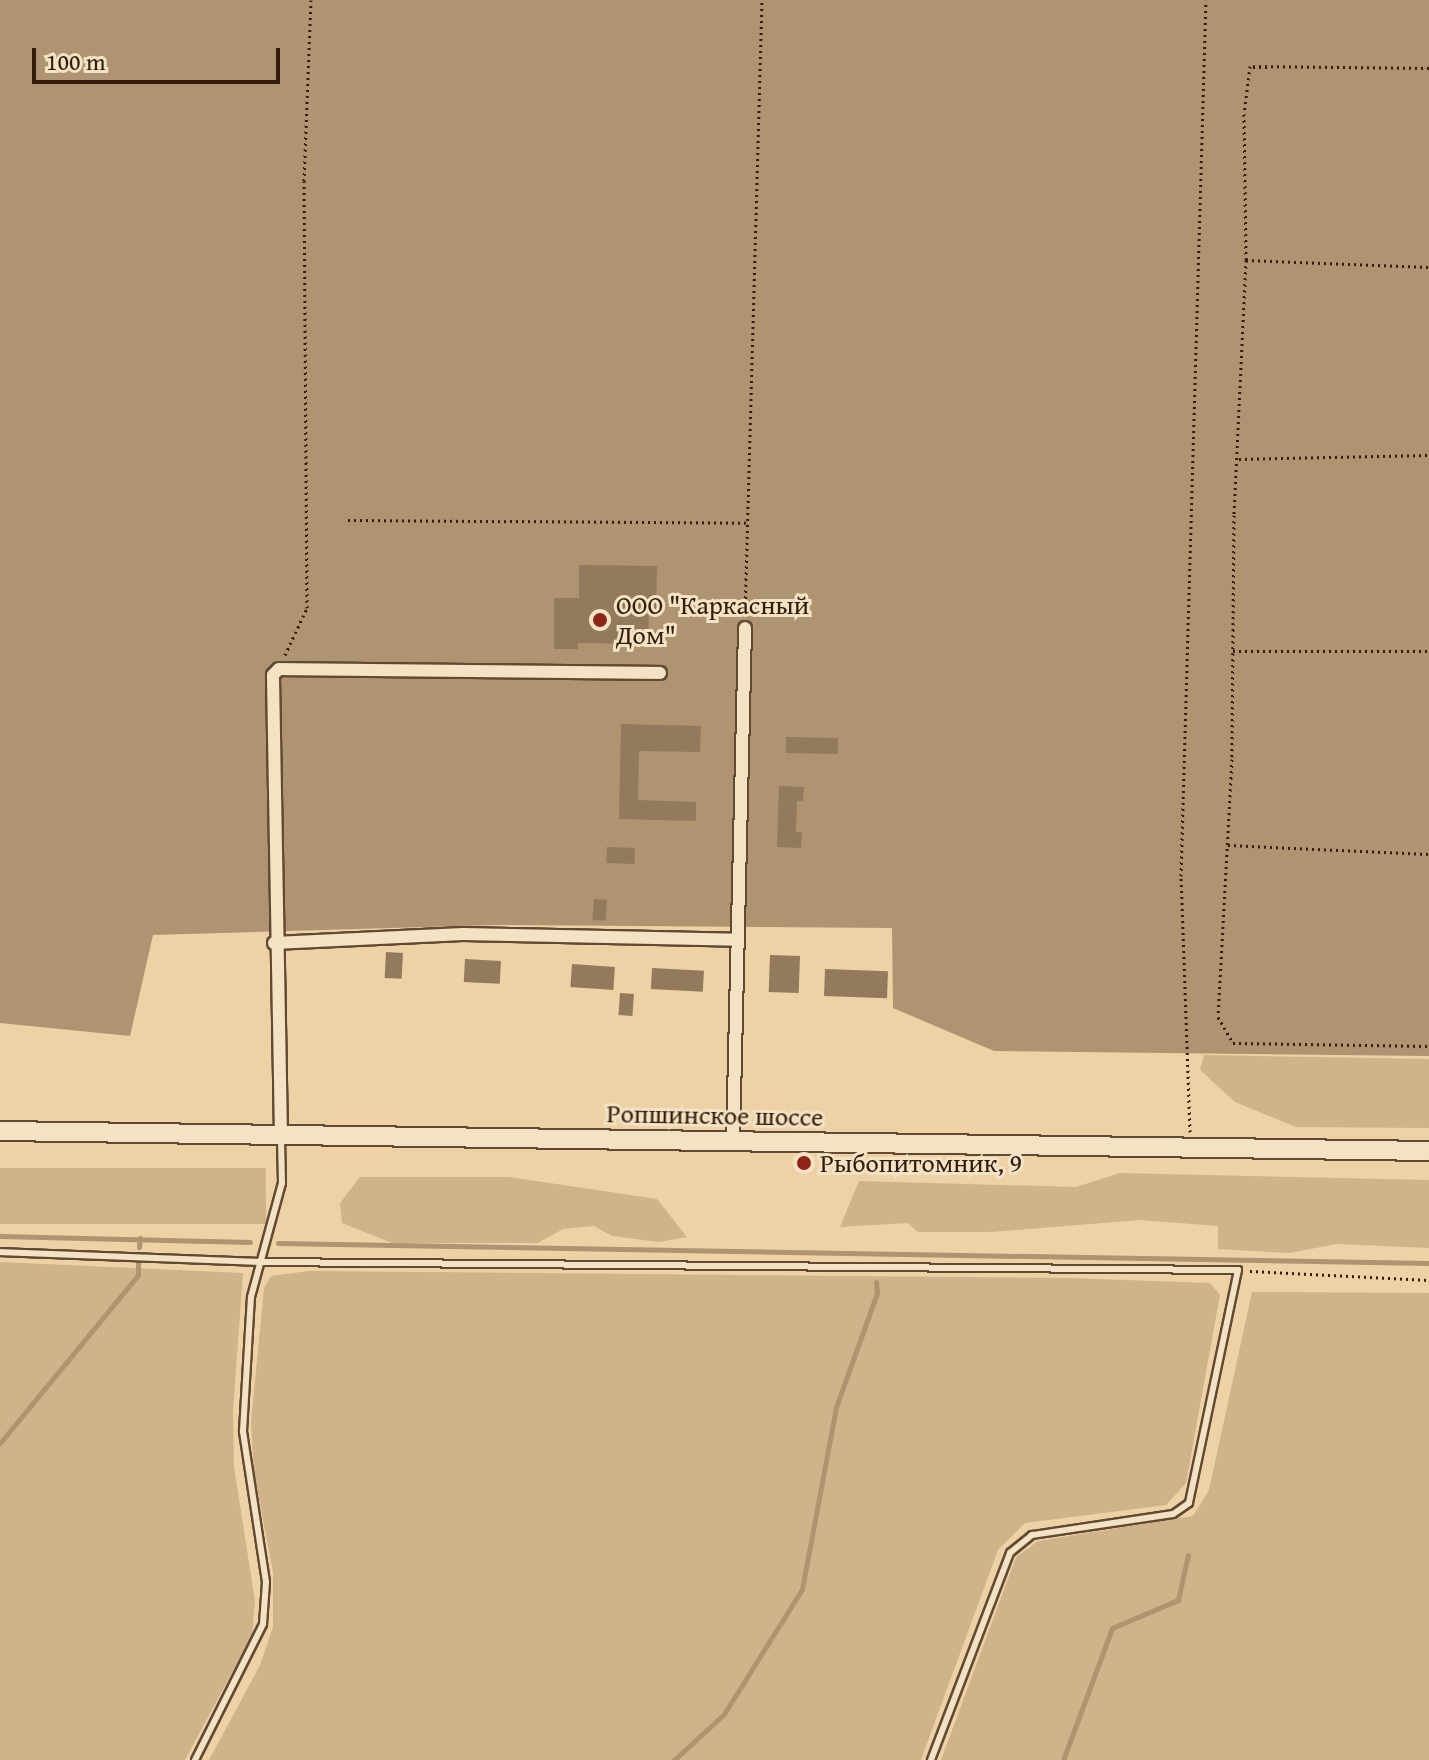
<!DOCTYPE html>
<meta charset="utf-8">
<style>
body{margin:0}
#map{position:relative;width:1429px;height:1760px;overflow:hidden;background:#edd2a5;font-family:"Gentium Book Plus",serif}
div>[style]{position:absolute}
.green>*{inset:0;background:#ceb38b;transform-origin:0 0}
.water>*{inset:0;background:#ae9471}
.stream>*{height:5px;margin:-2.5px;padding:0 2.5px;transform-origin:2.5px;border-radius:2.5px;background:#ae9471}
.building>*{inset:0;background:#947a5c;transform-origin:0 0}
.path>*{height:3px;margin-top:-1.5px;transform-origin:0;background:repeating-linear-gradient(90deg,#341b0c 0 2px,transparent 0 6px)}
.roads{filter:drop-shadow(2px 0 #624932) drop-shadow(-2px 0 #624932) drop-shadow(0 2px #624932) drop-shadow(0 -2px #624932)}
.service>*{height:6px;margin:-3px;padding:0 3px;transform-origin:3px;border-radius:3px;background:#f3e2c4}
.minor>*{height:12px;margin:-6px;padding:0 6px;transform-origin:6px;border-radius:6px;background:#f3e2c4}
.secondary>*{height:18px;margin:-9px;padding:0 9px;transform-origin:9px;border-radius:9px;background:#f3e2c4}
.dots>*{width:22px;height:22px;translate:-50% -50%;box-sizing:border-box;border:4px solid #f3e2c4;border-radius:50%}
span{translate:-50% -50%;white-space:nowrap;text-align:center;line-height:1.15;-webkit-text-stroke:6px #f3e2c4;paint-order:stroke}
.poi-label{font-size:26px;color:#341b0c}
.left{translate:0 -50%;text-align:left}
.street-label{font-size:26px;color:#341b0c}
.scale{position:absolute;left:32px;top:48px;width:248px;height:36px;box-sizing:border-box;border:4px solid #341b0c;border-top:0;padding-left:10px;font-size:24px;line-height:28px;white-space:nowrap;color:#341b0c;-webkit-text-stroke:6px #f3e2c4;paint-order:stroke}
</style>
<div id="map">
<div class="green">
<div style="clip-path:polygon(1204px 1055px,1429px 1059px,1429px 1128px,1296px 1127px,1235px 1102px,1200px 1070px)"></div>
<div style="left:0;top:1168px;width:266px;height:56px"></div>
<div style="clip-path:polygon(1120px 1173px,1429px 1180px,1429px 1248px,1337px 1244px,1289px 1253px,1218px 1249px,1218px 1226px,1140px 1220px,990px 1232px,918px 1232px,908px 1223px,840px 1227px,859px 1181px,1076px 1187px)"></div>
<div style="clip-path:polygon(360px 1177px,509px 1177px,657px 1199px,687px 1237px,659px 1242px,612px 1236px,594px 1226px,563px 1229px,538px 1243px,392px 1243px,342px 1223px,340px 1203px)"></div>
<div style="clip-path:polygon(0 1262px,243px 1273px,233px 1411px,234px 1467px,255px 1601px,252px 1635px,185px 1760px,0 1760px)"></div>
<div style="clip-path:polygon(309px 1271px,1069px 1278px,1210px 1283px,1220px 1295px,1186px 1483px,1166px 1505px,1025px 1523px,998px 1550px,921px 1760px,209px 1760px,260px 1665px,273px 1627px,273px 1572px,254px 1472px,251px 1422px,264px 1288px,271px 1276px)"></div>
<div style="clip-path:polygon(1252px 1292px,1429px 1293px,1429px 1760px,941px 1760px,1016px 1557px,1038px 1541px,1193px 1516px,1209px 1490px)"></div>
</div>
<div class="water">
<div style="clip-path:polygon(0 0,1429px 0,1429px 1056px,994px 1051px,893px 1008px,892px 928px,495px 925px,153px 935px,130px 1036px,0 1023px)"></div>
</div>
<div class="stream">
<div style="left:0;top:1236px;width:250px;rotate:1.4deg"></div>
<div style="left:278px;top:1243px;width:1151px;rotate:1deg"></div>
<div style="left:139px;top:1247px;width:9px;rotate:-84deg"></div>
<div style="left:0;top:1443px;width:217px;rotate:-50.6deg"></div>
<div style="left:138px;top:1275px;width:12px;rotate:-90deg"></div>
<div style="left:674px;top:1760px;width:68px;rotate:-42.6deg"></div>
<div style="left:724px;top:1714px;width:147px;rotate:-58deg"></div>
<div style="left:802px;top:1589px;width:185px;rotate:-79.4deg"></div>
<div style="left:836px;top:1407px;width:121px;rotate:-70.2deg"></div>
<div style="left:877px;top:1293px;width:11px;rotate:-95deg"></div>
<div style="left:1063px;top:1760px;width:141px;rotate:-69.6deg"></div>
<div style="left:1112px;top:1628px;width:72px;rotate:-23deg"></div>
<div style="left:1178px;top:1600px;width:46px;rotate:-77.5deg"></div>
</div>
<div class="building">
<div style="clip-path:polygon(579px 565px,657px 566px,656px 613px,649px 612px,648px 644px,578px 643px,578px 649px,554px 649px,554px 598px,579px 598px)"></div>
<div style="clip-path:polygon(621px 724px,701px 726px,700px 752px,639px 751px,638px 800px,696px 802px,696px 821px,619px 819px)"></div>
<div style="left:786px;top:737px;width:52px;height:16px;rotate:1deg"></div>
<div style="clip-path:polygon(779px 786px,804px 787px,803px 801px,797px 801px,796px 832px,802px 832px,801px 848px,777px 847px)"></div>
<div style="left:607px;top:847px;width:28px;height:16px;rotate:2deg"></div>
<div style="left:594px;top:899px;width:13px;height:21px;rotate:4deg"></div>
<div style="left:386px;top:952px;width:17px;height:26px;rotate:3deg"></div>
<div style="left:770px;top:955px;width:30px;height:37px;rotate:2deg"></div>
<div style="left:465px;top:959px;width:36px;height:23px;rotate:3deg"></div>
<div style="left:572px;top:964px;width:43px;height:23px;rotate:4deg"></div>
<div style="left:652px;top:968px;width:52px;height:21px;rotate:3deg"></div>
<div style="left:825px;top:969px;width:63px;height:27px;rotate:2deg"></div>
<div style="left:620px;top:993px;width:14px;height:22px;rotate:4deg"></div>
</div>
<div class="path">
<div style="left:1429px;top:68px;width:179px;rotate:-179.4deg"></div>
<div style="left:1250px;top:66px;width:48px;rotate:97.1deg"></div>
<div style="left:1244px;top:114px;width:146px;rotate:89.2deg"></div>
<div style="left:1246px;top:260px;width:255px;rotate:92.7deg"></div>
<div style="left:1234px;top:515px;width:244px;rotate:90.5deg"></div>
<div style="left:1232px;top:759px;width:258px;rotate:93.1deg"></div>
<div style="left:1218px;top:1017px;width:30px;rotate:60deg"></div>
<div style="left:1233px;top:1043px;width:196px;rotate:0.9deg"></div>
<div style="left:1246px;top:260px;width:183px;rotate:2.2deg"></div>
<div style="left:1239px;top:459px;width:190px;rotate:-1.2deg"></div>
<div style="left:348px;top:520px;width:400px;rotate:0.4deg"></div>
<div style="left:745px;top:616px;width:616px;rotate:-88.42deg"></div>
<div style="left:1233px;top:651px;width:196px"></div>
<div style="left:285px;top:655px;width:52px;rotate:-64.9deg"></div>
<div style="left:307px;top:608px;width:427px;rotate:-90.4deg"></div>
<div style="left:304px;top:181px;width:181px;rotate:-87.8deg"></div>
<div style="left:1228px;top:845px;width:201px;rotate:2.6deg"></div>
<div style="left:1190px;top:1132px;width:256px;rotate:-92deg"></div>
<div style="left:1181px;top:876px;width:876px;rotate:-88.37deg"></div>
<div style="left:1250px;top:1271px;width:179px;rotate:2.9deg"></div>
</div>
<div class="roads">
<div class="service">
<div style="left:0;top:1252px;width:258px;rotate:2.2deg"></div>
<div style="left:258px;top:1262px;width:980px;rotate:0.47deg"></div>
<div style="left:1238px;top:1270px;width:238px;rotate:101.9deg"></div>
<div style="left:1189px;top:1503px;width:19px;rotate:145deg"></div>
<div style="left:1173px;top:1514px;width:143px;rotate:171.5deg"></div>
<div style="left:1032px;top:1535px;width:28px;rotate:141deg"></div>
<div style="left:1010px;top:1553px;width:222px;rotate:110.9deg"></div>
<div style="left:195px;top:1760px;width:152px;rotate:-63.4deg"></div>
<div style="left:263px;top:1624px;width:42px;rotate:-85.9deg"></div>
<div style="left:266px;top:1582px;width:153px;rotate:-98.7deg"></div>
<div style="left:243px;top:1431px;width:134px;rotate:-86.6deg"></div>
<div style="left:251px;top:1297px;width:118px;rotate:-74.8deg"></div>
<div style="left:282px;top:1183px;width:44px;rotate:-91.3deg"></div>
</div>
<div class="minor">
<div style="left:274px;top:943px;width:189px;rotate:-2.7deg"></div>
<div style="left:463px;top:934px;width:275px;rotate:1.2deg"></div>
<div style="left:281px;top:1136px;width:461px;rotate:-91deg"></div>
<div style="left:273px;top:675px;width:8px;rotate:-45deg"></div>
<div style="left:279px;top:669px;width:381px;rotate:0.6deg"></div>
<div style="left:733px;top:1141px;width:513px;rotate:-88.66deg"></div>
</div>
<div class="secondary">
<div style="left:0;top:1131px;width:1429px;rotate:0.8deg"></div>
</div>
</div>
<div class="dots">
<div style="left:600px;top:620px;background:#8f2418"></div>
<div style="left:804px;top:1163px;background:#8f2418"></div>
</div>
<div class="poi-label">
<span class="left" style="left:616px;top:620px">ООО "Каркасный<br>Дом"</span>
<span class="left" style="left:820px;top:1163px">Рыбопитомник, 9</span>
</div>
<div class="street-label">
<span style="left:715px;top:1115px;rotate:1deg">Ропшинское шоссе</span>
</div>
<div class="scale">100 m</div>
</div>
